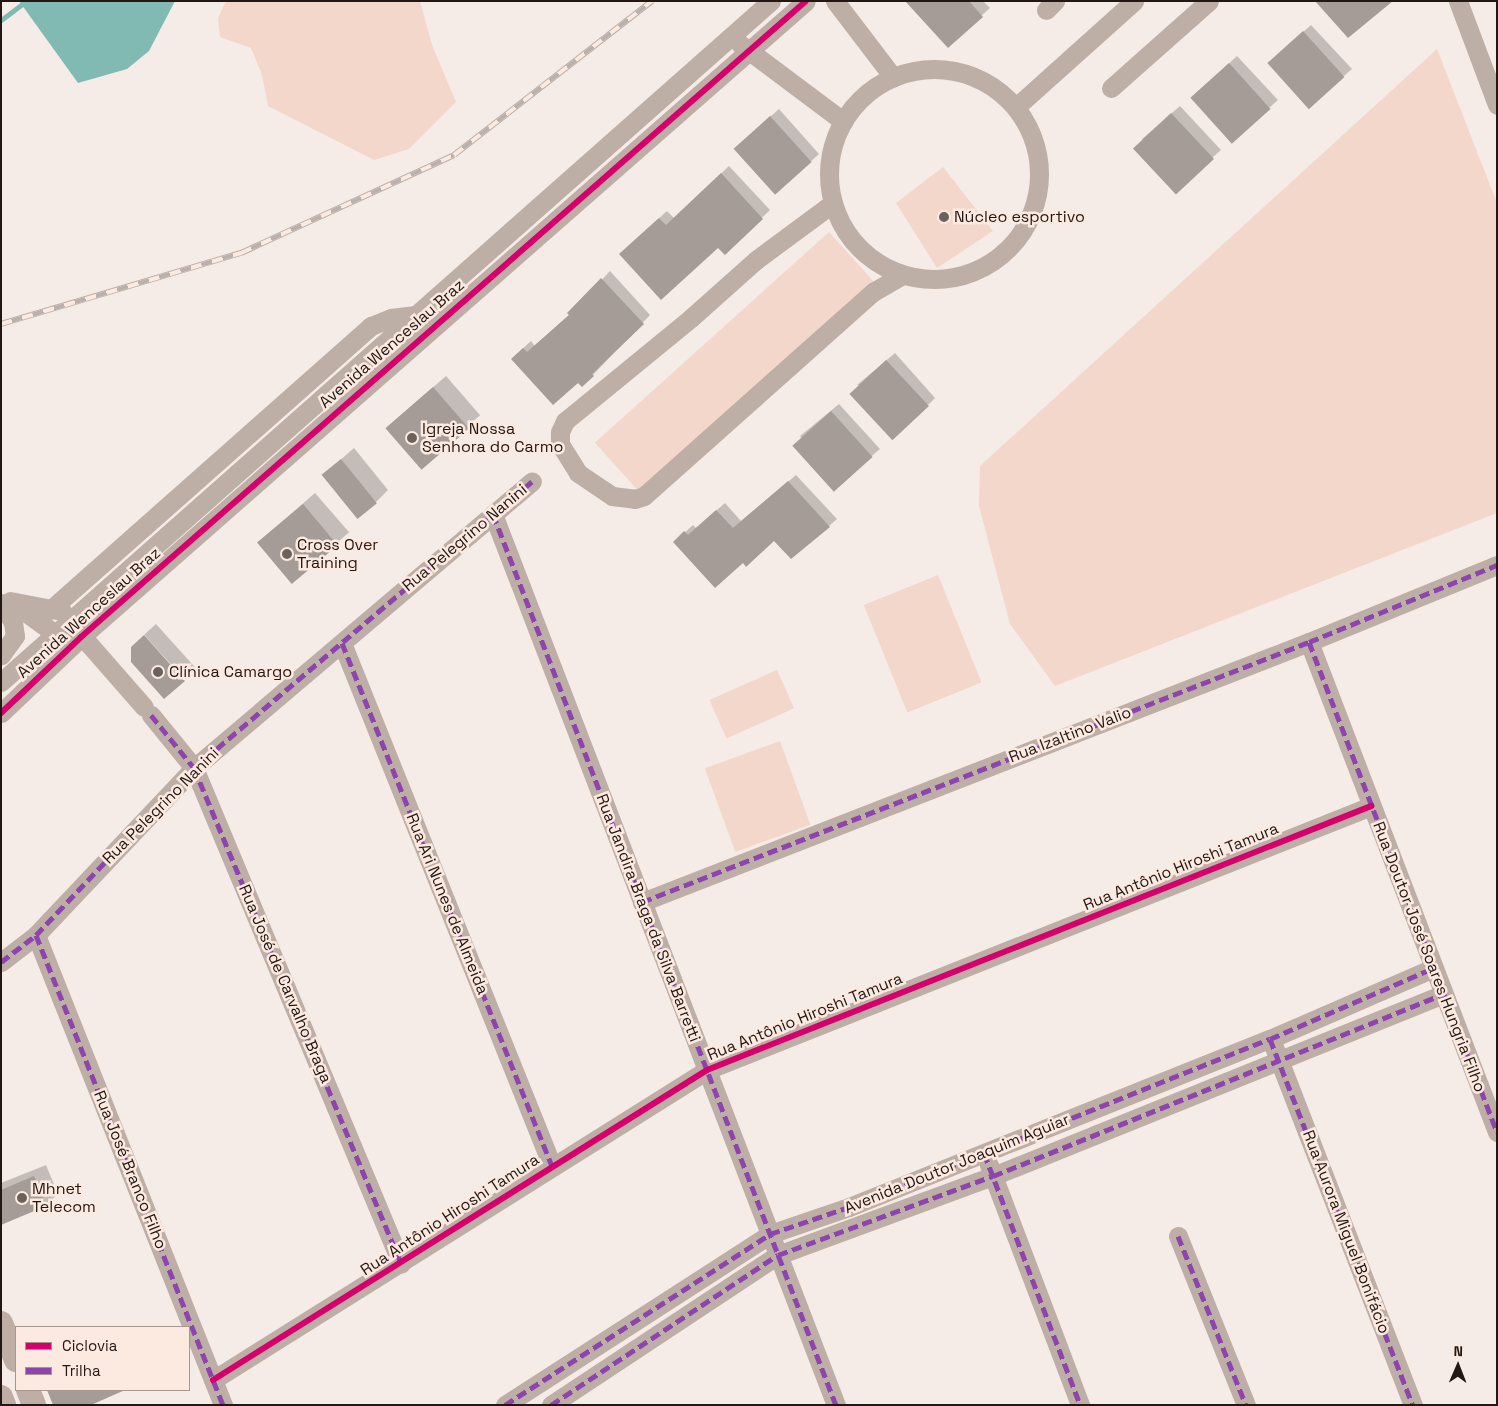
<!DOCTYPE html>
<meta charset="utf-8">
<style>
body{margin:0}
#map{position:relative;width:1498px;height:1406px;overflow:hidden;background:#f6ece7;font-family:"Space Grotesk",sans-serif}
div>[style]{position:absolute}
.green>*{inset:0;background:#f2d7ca;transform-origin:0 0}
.water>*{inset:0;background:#80bab2}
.shadow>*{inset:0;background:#0003;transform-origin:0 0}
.stream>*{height:5px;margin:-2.5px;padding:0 2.5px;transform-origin:2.5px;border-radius:2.5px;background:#80bab2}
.building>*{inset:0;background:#a59b97;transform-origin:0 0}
.minor>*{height:19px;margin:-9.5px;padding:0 9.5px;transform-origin:9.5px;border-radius:9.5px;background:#bdaea6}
.minor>.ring{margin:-9.5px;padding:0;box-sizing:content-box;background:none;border:19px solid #bdaea6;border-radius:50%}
.major>*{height:24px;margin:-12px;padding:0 12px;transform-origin:12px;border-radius:12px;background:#bfaea6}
.rail>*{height:5.5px;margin-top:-2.75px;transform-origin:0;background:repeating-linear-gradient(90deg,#fceae1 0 11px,#bbb0ab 0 22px);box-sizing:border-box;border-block:1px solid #bbb0ab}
.quiet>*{height:5px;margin-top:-2.5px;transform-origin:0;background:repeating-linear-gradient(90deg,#8e44ad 0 10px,transparent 0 15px)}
.cycleway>*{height:6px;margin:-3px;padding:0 3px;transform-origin:3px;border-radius:3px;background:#d6006c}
.dots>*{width:14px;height:14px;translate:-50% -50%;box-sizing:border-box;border:2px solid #fceae1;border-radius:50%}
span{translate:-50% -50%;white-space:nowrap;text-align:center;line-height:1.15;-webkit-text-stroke:5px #fceae1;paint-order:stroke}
.poi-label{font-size:16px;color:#221712}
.left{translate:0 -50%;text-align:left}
.street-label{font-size:16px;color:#221712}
.frame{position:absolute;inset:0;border:2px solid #221712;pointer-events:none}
.legend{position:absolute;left:15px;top:1326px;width:175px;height:65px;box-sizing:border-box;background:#fceae1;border:1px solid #a5968e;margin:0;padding:6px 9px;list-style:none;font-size:15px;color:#221712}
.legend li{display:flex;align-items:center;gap:10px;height:25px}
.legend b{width:25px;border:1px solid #a5968e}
.north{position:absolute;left:1433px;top:1341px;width:50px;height:50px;-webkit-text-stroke:4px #fceae1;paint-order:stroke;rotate:1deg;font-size:14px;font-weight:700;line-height:20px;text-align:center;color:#221712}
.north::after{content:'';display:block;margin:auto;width:18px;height:22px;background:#221712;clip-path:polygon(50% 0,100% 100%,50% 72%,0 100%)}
</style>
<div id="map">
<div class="green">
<div style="clip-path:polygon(226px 1px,420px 1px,432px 45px,456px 102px,409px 149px,374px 160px,268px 106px,262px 75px,251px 48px,220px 37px,218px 18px)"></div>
<div style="clip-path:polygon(1437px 49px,1497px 203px,1497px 513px,1055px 686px,1010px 624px,979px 506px,980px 466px)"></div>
<div style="clip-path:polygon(943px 167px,993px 231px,937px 268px,896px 203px)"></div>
<div style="left:829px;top:232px;width:70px;height:315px;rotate:48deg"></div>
<div style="left:938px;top:575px;width:116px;height:80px;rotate:68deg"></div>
<div style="left:777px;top:670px;width:42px;height:74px;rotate:66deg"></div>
<div style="left:780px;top:741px;width:89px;height:80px;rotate:70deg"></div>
</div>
<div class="water">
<div style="clip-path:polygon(19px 1px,175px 1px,149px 51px,127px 69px,78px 83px)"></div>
</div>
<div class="shadow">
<div style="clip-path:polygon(908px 1px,983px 1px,990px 8px,948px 46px)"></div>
<div style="clip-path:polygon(1311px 25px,1352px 69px,1344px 76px,1276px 56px)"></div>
<div style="left:1237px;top:56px;width:60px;height:61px;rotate:47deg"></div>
<div style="clip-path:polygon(1180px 106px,1221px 150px,1175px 191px,1142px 139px)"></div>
<div style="clip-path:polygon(779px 109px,819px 154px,776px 193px,743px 141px)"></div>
<div style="clip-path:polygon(729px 166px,770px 210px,725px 253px,719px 246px,628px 246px,667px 211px,674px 218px)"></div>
<div style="clip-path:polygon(610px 271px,650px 315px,593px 375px,582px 385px,520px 351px,531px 341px,535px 346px,570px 314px)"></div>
<div style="clip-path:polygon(895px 353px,935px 398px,928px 405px,857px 385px)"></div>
<div style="left:446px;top:376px;width:52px;height:79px;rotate:49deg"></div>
<div style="clip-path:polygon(839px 404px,880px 449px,834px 488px,800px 436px)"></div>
<div style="clip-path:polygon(354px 448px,388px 490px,376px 502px,323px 475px)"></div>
<div style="clip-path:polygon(796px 475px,837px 519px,829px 526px,775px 539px,743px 561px,682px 535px,693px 525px,696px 528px,725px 503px,741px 521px)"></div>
<div style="left:315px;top:493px;width:52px;height:74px;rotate:49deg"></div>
<div style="left:156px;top:624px;width:59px;height:16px;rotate:48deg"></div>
<div style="clip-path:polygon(46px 1165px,58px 1194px,46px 1205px,1px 1223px,1px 1183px)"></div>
<div style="clip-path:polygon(48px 1390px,120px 1390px,55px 1405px)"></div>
</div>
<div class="stream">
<div style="left:1px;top:20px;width:31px;rotate:-37deg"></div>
</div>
<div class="building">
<div style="clip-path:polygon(905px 1px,969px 1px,983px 17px,948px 48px)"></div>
<div style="clip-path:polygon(1315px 1px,1393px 1px,1348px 38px)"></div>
<div style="left:1303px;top:31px;width:62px;height:48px;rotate:48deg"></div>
<div style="left:1229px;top:63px;width:62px;height:52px;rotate:48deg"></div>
<div style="left:1171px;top:113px;width:63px;height:52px;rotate:47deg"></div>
<div style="left:770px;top:116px;width:62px;height:49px;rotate:48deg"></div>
<div style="clip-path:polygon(721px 173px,763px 219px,725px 255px,718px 248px,661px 300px,619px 254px,659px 218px,666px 225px)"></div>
<div style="clip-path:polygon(601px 278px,644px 324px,592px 374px,594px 376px,582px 387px,578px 383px,553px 405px,511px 359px,523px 348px,527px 352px,569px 315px,567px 313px)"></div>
<div style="left:886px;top:360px;width:63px;height:50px;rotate:47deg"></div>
<div style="left:433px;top:387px;width:55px;height:63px;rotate:49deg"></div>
<div style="left:831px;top:411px;width:62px;height:52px;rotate:48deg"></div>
<div style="left:341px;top:459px;width:57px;height:25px;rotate:51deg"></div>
<div style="clip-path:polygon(788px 481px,830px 527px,791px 559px,774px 541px,746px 567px,743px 563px,715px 588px,673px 542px,684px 531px,688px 535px,716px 510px,733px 528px)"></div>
<div style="left:303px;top:504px;width:54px;height:60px;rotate:50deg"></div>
<div style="clip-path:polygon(144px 635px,185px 681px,164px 699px,131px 662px,131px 647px)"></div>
<div style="clip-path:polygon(34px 1176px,46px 1206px,1px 1225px,1px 1190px)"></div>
<div style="clip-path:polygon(47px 1390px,125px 1390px,91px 1405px,53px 1405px)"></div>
</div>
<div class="minor">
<div style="left:835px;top:1px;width:96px;rotate:52.7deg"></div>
<div style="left:1458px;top:1px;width:111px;rotate:69.4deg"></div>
<div style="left:1046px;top:10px;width:13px;rotate:-45deg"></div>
<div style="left:740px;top:44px;width:129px;rotate:36.8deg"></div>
<div class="ring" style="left:829px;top:69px;width:191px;height:191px"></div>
<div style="left:1111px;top:88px;width:131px;rotate:-41.6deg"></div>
<div style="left:1016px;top:107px;width:159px;rotate:-41.9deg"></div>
<div style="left:833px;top:203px;width:96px;rotate:143.5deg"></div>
<div style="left:756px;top:260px;width:87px;rotate:138.3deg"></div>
<div style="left:691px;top:318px;width:163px;rotate:140.7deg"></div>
<div style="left:565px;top:421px;width:12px;rotate:114deg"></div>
<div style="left:560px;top:432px;width:12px;rotate:90deg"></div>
<div style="left:560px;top:444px;width:34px;rotate:58deg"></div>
<div style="left:578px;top:473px;width:41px;rotate:34.1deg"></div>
<div style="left:612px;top:496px;width:23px;rotate:7deg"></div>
<div style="left:635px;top:499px;width:9px;rotate:-18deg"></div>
<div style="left:644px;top:496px;width:307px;rotate:-41.7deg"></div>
<div style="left:873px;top:292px;width:34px;rotate:-30deg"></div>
<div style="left:493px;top:514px;width:955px;rotate:68.95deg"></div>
<div style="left:10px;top:601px;width:53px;rotate:10.9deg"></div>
<div style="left:1px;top:603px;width:22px;rotate:58deg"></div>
<div style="left:13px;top:622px;width:14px;rotate:82deg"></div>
<div style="left:15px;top:636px;width:24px;rotate:126deg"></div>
<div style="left:13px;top:603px;width:51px;rotate:36.2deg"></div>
<div style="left:50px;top:610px;width:429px;rotate:-41.5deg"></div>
<div style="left:371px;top:326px;width:22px;rotate:-22deg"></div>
<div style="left:391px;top:318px;width:23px;rotate:-7deg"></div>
<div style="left:74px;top:627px;width:106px;rotate:48.8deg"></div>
<div style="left:1309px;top:642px;width:525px;rotate:69.01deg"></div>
<div style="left:342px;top:643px;width:564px;rotate:68.12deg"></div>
<div style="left:1px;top:682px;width:1028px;rotate:-41.49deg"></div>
<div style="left:1px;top:713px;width:110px;rotate:-43.5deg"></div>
<div style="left:81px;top:637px;width:964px;rotate:-41.26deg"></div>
<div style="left:151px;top:715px;width:68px;rotate:50.9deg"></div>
<div style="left:194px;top:768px;width:537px;rotate:67.31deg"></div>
<div style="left:642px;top:902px;width:716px;rotate:-21.3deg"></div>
<div style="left:1309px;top:642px;width:203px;rotate:-22.3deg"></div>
<div style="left:36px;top:935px;width:506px;rotate:68.3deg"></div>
<div style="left:1px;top:962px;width:44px;rotate:-37.6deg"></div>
<div style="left:36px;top:935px;width:230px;rotate:-46.6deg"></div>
<div style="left:194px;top:768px;width:443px;rotate:-40.3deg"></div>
<div style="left:1274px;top:1047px;width:384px;rotate:68.8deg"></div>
<div style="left:989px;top:1165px;width:257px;rotate:69.2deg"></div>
<div style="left:1178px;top:1236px;width:182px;rotate:68.1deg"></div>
<div style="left:213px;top:1380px;width:583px;rotate:-32.11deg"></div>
<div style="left:707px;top:1070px;width:715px;rotate:-21.68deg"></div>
<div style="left:505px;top:1405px;width:315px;rotate:-32.8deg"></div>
<div style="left:770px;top:1234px;width:83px;rotate:-18.9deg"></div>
<div style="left:849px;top:1207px;width:453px;rotate:-21.8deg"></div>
<div style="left:1270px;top:1039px;width:178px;rotate:-23.5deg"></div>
<div style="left:551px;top:1405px;width:272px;rotate:-33.5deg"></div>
<div style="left:778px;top:1255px;width:229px;rotate:-20.2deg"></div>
<div style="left:993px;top:1176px;width:484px;rotate:-22deg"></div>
</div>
<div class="major">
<div style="left:1px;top:1323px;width:40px;rotate:68deg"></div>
<div style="left:28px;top:1390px;width:16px;rotate:68deg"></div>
<div style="left:1px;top:1397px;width:9px;rotate:69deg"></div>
</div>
<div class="rail">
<div style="left:1px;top:324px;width:250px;rotate:-16.5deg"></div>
<div style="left:241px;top:253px;width:234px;rotate:-24.7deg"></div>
<div style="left:454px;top:155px;width:251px;rotate:-37.9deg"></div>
</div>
<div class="quiet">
<div style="left:493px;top:514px;width:955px;rotate:68.95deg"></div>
<div style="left:1309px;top:642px;width:525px;rotate:69.01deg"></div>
<div style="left:342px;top:643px;width:564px;rotate:68.12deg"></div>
<div style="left:151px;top:715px;width:68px;rotate:50.9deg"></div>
<div style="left:194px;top:768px;width:537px;rotate:67.31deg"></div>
<div style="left:642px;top:902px;width:716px;rotate:-21.3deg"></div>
<div style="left:1309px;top:642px;width:203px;rotate:-22.3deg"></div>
<div style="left:36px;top:935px;width:506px;rotate:68.3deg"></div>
<div style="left:1px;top:962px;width:44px;rotate:-37.6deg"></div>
<div style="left:36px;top:935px;width:230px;rotate:-46.6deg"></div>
<div style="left:194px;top:768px;width:443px;rotate:-40.3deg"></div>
<div style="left:1270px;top:1039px;width:393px;rotate:68.7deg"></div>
<div style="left:984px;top:1153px;width:270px;rotate:69.1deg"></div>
<div style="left:1178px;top:1236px;width:182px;rotate:68.1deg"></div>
<div style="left:505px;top:1405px;width:315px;rotate:-32.8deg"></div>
<div style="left:770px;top:1234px;width:83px;rotate:-18.9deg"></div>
<div style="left:849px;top:1207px;width:453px;rotate:-21.8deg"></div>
<div style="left:1270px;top:1039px;width:178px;rotate:-23.5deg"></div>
<div style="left:551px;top:1405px;width:272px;rotate:-33.5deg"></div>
<div style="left:778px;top:1255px;width:229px;rotate:-20.2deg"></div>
<div style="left:993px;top:1176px;width:484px;rotate:-22deg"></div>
</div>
<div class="cycleway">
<div style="left:1px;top:713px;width:110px;rotate:-43.5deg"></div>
<div style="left:81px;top:637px;width:964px;rotate:-41.26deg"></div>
<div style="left:213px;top:1380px;width:583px;rotate:-32.11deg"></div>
<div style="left:707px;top:1070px;width:715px;rotate:-21.68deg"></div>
</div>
<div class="dots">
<div style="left:944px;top:217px;background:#6c625d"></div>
<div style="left:412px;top:438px;background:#6c625d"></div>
<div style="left:287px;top:554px;background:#6c625d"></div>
<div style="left:158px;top:672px;background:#6c625d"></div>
<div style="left:22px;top:1198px;background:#6c625d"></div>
</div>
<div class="poi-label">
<span class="left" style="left:954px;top:217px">Núcleo esportivo</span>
<span class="left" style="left:422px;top:438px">Igreja Nossa<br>Senhora do Carmo</span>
<span class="left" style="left:297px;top:554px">Cross Over<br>Training</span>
<span class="left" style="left:169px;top:672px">Clínica Camargo</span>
<span class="left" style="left:32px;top:1198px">Mhnet<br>Telecom</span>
</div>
<div class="street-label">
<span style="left:392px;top:344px;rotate:-41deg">Avenida Wenceslau Braz</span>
<span style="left:465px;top:538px;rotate:-40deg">Rua Pelegrino Nanini</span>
<span style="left:89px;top:613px;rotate:-42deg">Avenida Wenceslau Braz</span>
<span style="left:1070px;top:735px;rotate:-21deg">Rua Izaltino Valio</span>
<span style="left:161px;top:806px;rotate:-45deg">Rua Pelegrino Nanini</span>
<span style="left:1181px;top:867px;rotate:-22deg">Rua Antônio Hiroshi Tamura</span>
<span style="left:447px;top:904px;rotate:68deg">Rua Ari Nunes de Almeida</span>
<span style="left:648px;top:918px;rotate:69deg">Rua Jandira Braga da Silva Barretti</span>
<span style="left:1429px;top:957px;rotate:69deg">Rua Doutor José Soares Hungria Filho</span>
<span style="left:285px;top:984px;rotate:67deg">Rua José de Carvalho Braga</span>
<span style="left:805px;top:1017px;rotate:-22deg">Rua Antônio Hiroshi Tamura</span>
<span style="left:957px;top:1164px;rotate:-22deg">Avenida Doutor Joaquim Aguiar</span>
<span style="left:130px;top:1170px;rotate:68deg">Rua José Branco Filho</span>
<span style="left:450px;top:1215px;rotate:-33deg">Rua Antônio Hiroshi Tamura</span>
<span style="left:1346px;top:1232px;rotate:69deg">Rua Aurora Miguel Bonifácio</span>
</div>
<div class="frame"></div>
<ul class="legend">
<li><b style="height:6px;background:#d6006c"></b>Ciclovia</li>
<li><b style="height:6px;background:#8e44ad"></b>Trilha</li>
</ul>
<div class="north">N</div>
</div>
